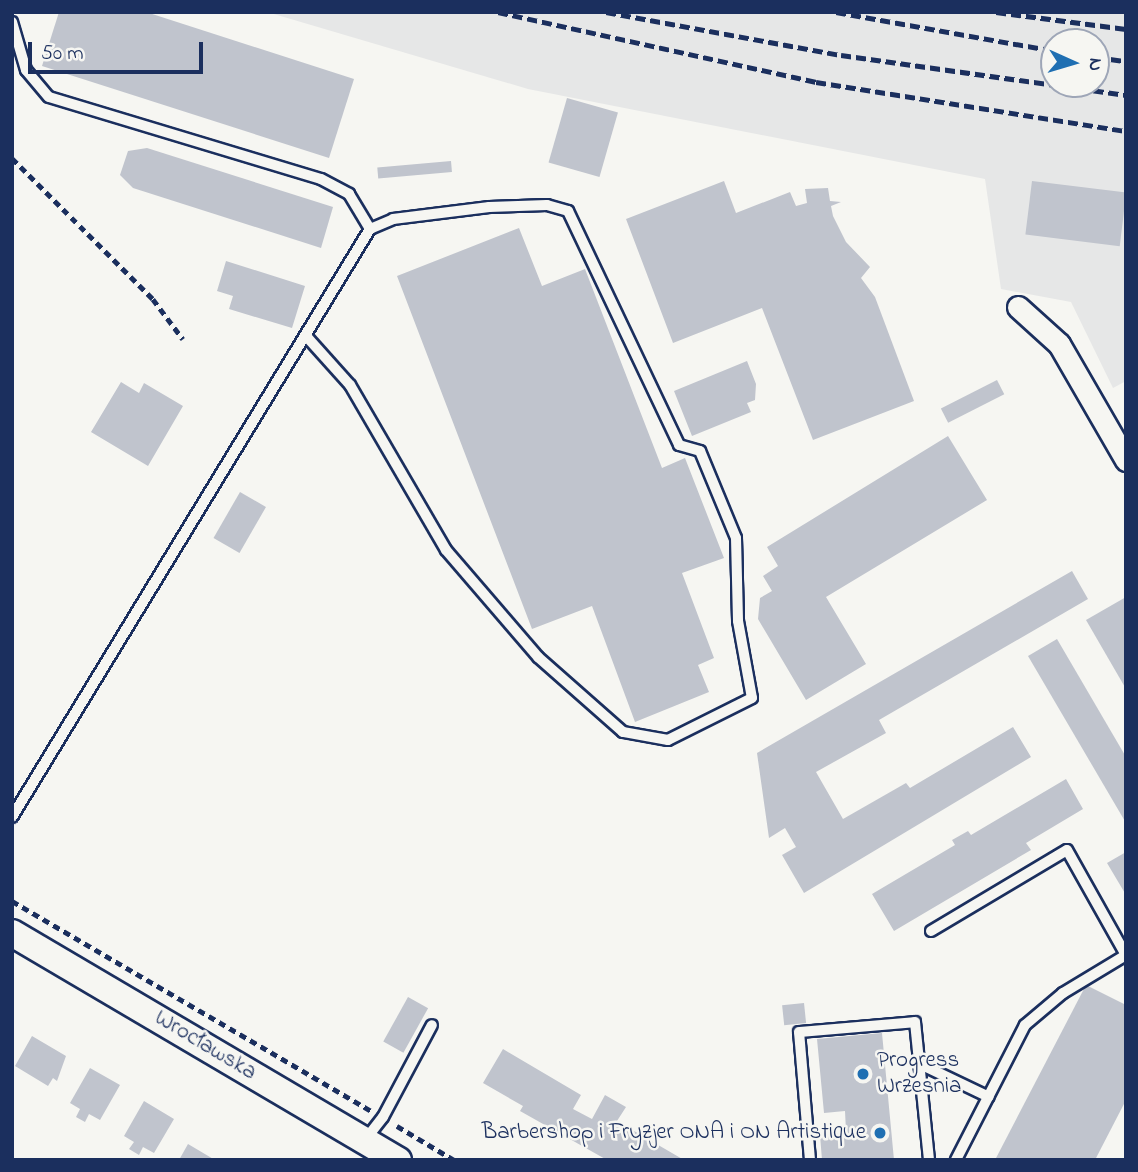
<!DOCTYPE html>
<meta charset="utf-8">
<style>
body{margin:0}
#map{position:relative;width:1138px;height:1172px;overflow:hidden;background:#f6f6f2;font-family:"Indie Flower",sans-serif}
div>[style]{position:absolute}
.built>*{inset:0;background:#e6e7e7}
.building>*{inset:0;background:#c0c4cd;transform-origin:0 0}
.path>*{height:4.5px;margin-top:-2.25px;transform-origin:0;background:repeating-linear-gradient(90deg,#1b2f5e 0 7px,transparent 0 12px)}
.roads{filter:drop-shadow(2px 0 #1b2f5e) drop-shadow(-2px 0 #1b2f5e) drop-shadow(0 2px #1b2f5e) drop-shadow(0 -2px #1b2f5e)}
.service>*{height:10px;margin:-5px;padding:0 5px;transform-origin:5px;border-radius:5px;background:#f6f6f2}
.minor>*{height:21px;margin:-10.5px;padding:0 10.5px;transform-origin:10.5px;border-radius:10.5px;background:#f6f6f2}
.tertiary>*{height:26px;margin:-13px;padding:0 13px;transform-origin:13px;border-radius:13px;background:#f6f6f2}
.rail>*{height:5px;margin-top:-2.5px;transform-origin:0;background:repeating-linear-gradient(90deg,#1b2f5e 0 10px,transparent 0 15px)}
.dots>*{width:19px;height:19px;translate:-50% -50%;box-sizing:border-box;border:4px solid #f6f6f2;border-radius:50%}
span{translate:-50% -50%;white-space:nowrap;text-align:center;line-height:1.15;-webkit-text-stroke:5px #f6f6f2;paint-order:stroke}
.street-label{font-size:23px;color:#1b2f5e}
.poi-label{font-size:23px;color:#1b2f5e}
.left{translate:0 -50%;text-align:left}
.right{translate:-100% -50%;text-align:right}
.frame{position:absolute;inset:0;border:14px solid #1b2f5e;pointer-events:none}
.north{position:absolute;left:1040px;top:28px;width:70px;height:70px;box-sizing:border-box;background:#f6f6f2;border:2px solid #9ea6b7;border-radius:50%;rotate:94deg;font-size:19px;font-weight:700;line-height:28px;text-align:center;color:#1b2f5e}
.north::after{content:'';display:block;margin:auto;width:24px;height:32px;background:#1f6fb2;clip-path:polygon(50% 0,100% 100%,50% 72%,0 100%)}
.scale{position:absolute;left:28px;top:42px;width:175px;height:32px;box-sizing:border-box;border:4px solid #1b2f5e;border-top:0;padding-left:9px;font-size:21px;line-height:24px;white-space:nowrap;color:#1b2f5e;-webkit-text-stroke:5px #f6f6f2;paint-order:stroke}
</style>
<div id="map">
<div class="built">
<div style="clip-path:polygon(evenodd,267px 12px,1126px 12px,1126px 381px,1113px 388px,1071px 302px,1001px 289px,985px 179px,528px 89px,267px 12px,1054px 42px,1096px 42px,1096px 84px,1054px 84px,1054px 42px)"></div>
</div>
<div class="building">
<div style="clip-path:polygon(59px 12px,146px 12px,354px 79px,329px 158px,42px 66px)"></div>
<div style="left:567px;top:98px;width:53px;height:67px;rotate:16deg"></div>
<div style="clip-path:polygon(147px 148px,333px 207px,321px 248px,133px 188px,120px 175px,128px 151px)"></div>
<div style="left:451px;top:161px;width:11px;height:74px;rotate:85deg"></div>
<div style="clip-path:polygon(724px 181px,736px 213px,790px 192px,796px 206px,807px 203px,805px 189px,828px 188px,830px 201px,841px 202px,831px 206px,833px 216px,846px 242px,870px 267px,861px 278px,875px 297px,914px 401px,813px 440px,762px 308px,673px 343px,626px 219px)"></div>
<div style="left:1032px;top:181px;width:95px;height:54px;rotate:7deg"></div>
<div style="clip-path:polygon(519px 228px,542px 286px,585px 269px,662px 468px,685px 458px,724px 558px,682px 573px,714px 658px,698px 665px,709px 692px,635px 722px,592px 606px,532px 629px,397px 276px)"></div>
<div style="clip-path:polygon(226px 261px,305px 286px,292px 328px,229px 309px,233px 296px,217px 291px)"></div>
<div style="clip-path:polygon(747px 361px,756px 384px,755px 400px,747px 403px,751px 412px,692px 436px,674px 391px)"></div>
<div style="left:997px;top:380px;width:16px;height:63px;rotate:63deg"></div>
<div style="clip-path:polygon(121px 382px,139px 393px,144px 383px,183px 406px,148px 466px,91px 432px)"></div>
<div style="clip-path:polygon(948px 436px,987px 500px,826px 597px,866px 664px,806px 700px,758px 619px,760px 598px,772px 591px,763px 576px,778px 566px,767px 547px)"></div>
<div style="left:240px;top:492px;width:30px;height:53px;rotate:30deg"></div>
<div style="clip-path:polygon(1072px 571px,1088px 599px,879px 720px,886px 733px,816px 772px,843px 819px,906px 783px,910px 788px,1013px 727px,1031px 757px,804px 893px,782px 855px,796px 847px,785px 828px,769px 838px,757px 753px)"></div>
<div style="clip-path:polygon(1126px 597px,1126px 689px,1086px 620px)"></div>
<div style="clip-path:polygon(1057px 639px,1126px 757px,1126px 823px,1028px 656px)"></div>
<div style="clip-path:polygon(1066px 779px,1083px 809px,1026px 843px,1031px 850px,894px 931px,872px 894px,955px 845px,952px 840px,968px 831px,971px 835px)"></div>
<div style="clip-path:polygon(1126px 852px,1126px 895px,1107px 863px)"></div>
<div style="clip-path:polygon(1086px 985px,1126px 1005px,1126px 1100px,1095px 1160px,995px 1160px)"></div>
<div style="left:408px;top:997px;width:23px;height:51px;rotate:29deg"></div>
<div style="left:804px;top:1003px;width:20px;height:22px;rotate:84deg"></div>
<div style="clip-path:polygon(882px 1033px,894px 1160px,822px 1160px,820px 1135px,846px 1132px,845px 1111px,824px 1113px,817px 1039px)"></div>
<div style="clip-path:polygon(32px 1036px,66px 1056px,57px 1081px,53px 1078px,48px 1086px,15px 1066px)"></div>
<div style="clip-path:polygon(503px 1049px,581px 1095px,573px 1109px,592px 1119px,605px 1095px,626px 1107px,617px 1121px,684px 1160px,607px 1160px,520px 1111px,523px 1106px,483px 1083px)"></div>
<div style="clip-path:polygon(90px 1068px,120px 1085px,100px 1120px,89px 1114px,85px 1122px,76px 1117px,80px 1109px,70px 1103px)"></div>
<div style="clip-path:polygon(144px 1101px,174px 1119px,154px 1153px,143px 1147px,139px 1155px,129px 1149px,134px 1142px,124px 1136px)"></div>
<div style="clip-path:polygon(188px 1144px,215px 1160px,179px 1160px)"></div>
</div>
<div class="path">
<div style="left:12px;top:158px;width:199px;rotate:45deg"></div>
<div style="left:153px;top:299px;width:50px;rotate:53.1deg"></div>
<div style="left:12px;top:901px;width:416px;rotate:30.3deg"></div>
<div style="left:397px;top:1126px;width:66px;rotate:30.8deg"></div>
</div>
<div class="roads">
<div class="service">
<div style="left:12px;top:22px;width:50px;rotate:73.7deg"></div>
<div style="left:26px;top:70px;width:35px;rotate:50deg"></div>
<div style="left:49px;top:97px;width:284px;rotate:16.8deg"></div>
<div style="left:321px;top:179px;width:32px;rotate:28deg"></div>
<div style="left:349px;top:194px;width:41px;rotate:59deg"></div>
<div style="left:12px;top:817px;width:688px;rotate:-58.67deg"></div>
<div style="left:370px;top:229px;width:25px;rotate:-23deg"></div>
<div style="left:393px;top:219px;width:97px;rotate:-7.1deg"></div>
<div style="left:489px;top:207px;width:58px;rotate:-2deg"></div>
<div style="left:547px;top:205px;width:22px;rotate:16deg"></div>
<div style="left:568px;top:211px;width:259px;rotate:64.6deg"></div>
<div style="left:679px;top:445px;width:22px;rotate:16deg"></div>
<div style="left:700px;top:451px;width:94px;rotate:67.5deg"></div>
<div style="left:736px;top:538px;width:83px;rotate:88.6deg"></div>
<div style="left:738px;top:621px;width:78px;rotate:79.7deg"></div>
<div style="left:752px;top:698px;width:94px;rotate:153.4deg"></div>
<div style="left:668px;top:740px;width:46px;rotate:-169.9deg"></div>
<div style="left:623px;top:732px;width:113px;rotate:-138.6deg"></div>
<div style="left:538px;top:657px;width:141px;rotate:-130.7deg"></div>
<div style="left:446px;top:550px;width:191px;rotate:-120.2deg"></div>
<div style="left:350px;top:385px;width:64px;rotate:-131.9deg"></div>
<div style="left:931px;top:931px;width:158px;rotate:-30.8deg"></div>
<div style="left:1067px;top:850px;width:120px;rotate:60.7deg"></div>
<div style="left:1126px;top:955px;width:74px;rotate:148.9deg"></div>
<div style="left:1063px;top:993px;width:50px;rotate:139.9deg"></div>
<div style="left:1025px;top:1025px;width:152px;rotate:117.1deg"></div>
<div style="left:920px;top:1064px;width:76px;rotate:25.6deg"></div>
<div style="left:365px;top:1140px;width:29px;rotate:-52deg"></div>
<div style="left:383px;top:1117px;width:104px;rotate:-62deg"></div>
<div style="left:810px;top:1160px;width:128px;rotate:-94.9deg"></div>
<div style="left:799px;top:1032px;width:116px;rotate:-4.9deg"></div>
<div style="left:915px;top:1022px;width:139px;rotate:84.2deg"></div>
</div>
<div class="minor">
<div style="left:1018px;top:307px;width:55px;rotate:42.1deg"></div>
<div style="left:1059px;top:344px;width:134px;rotate:60deg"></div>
</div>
<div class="tertiary">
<div style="left:12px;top:933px;width:448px;rotate:30.5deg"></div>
</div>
</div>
<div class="rail">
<div style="left:498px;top:12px;width:326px;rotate:12.4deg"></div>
<div style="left:816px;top:82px;width:314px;rotate:9deg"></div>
<div style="left:606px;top:12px;width:239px;rotate:10.4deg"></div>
<div style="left:841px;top:55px;width:288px;rotate:8deg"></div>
<div style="left:836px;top:12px;width:221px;rotate:10.1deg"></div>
<div style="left:996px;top:12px;width:131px;rotate:7.5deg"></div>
<div style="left:1096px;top:57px;width:30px;rotate:8deg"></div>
</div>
<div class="dots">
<div style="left:863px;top:1074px;background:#1f6fb2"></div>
<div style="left:880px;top:1133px;background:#1f6fb2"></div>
</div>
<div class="street-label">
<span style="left:205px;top:1046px;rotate:31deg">Wrocławska</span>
</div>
<div class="poi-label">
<span class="left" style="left:877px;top:1074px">Progress<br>Wrzesnia</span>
<span class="right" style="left:866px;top:1133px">Barbershop i Fryzjer ONA i ON Artistique</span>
</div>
<div class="frame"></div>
<div class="north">N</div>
<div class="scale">50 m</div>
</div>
